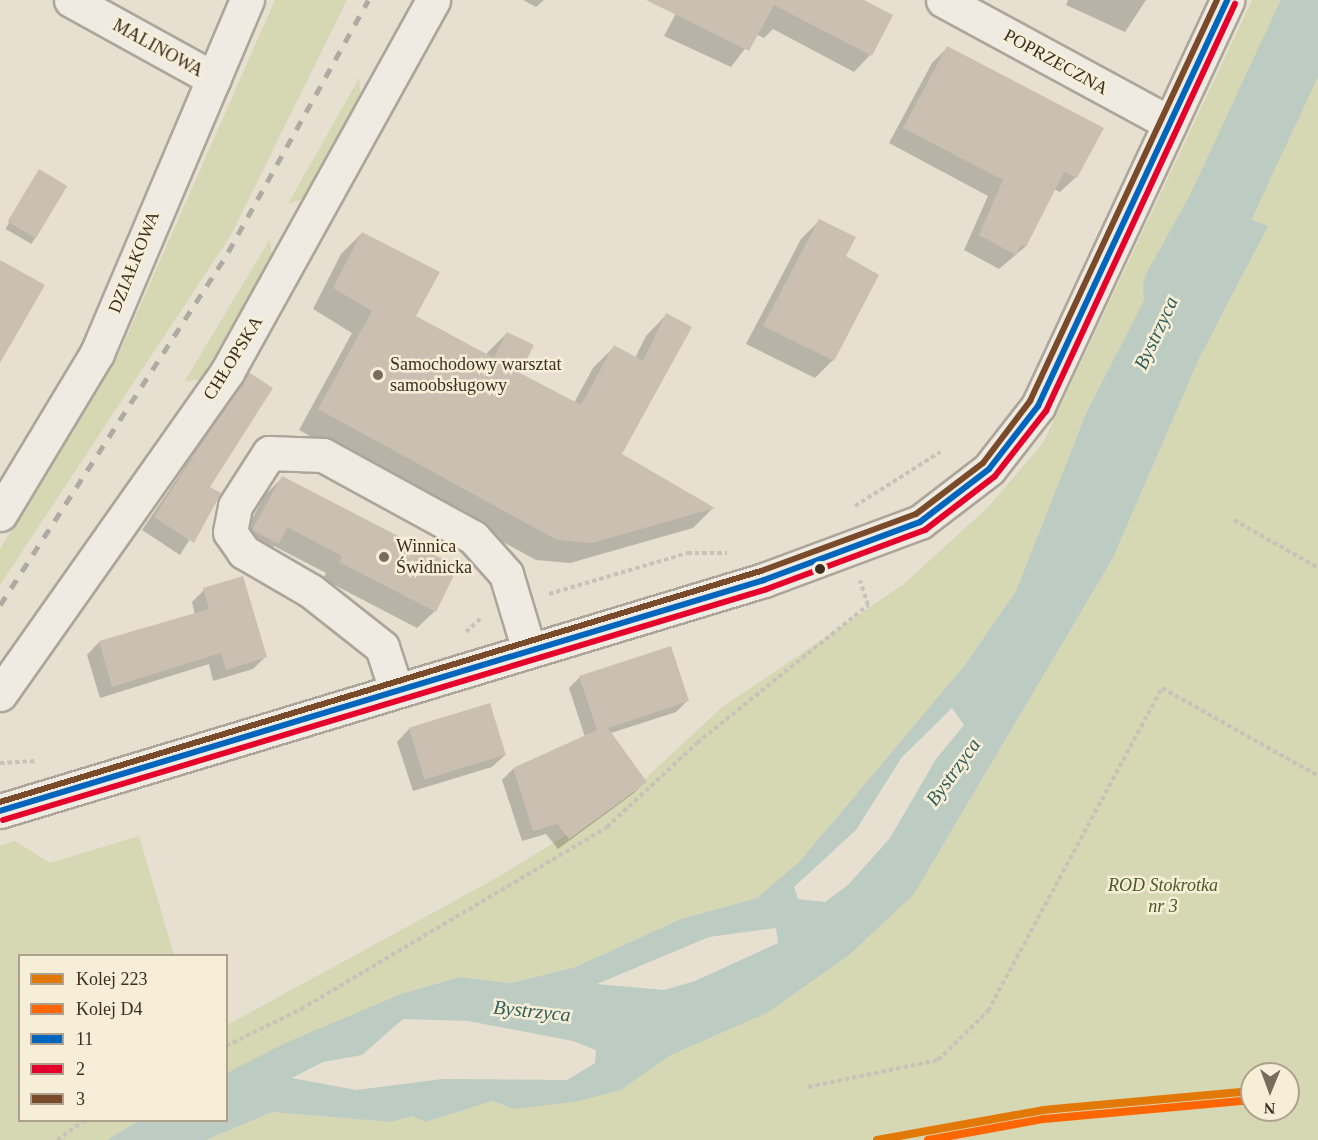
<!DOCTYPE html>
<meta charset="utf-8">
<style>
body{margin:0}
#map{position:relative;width:1318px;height:1140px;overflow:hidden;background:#e7e0d1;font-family:"Times New Roman",serif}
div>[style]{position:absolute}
.green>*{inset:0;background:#d6d7b3}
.water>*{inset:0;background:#bcccc2}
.shadow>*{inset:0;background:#0003;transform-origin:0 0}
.river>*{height:66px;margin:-33px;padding:0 33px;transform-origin:33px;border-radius:33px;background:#bcccc2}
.building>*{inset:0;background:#cbbfb2;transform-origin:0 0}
.path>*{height:4px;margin-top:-2px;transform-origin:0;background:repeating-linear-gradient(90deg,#c8c2b9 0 4.5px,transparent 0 7.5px)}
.roads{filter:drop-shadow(2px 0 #ada599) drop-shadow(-2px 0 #ada599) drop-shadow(0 2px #ada599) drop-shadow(0 -2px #ada599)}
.minor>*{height:33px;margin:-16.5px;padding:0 16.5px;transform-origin:16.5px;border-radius:16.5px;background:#efebe3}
.rail>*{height:4.5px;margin-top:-2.25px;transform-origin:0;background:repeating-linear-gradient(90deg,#afaaa2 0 10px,transparent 0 20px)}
.bus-1>*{height:6px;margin:-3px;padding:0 3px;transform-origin:3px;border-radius:3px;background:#0065bd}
.bus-2>*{height:6px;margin:-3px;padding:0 3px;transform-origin:3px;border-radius:3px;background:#e4002b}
.bus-3>*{height:6px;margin:-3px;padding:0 3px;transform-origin:3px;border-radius:3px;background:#7a4b2a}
.rail-1>*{height:8px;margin:-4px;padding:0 4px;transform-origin:4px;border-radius:4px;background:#e27805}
.rail-2>*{height:8px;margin:-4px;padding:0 4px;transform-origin:4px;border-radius:4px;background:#f60}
.dots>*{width:16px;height:16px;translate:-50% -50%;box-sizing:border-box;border:3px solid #f7eed8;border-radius:50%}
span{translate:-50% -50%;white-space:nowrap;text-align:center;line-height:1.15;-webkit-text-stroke:5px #f7eed8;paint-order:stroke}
.street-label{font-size:18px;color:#3d2e20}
.poi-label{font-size:18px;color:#3d2e20}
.left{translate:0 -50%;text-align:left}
.park-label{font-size:18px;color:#4d5a26;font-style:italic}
.water-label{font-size:20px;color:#2f5d5a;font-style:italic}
.legend{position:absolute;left:18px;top:954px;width:210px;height:168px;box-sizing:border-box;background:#f7eed8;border:2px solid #ada18e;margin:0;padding:8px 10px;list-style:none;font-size:18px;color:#3d2e20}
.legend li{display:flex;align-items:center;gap:12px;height:30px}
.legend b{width:30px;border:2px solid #ada18e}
.north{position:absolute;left:1240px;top:1062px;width:60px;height:60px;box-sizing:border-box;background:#f7eed8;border:2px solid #ada18e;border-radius:50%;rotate:181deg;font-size:16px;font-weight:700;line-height:24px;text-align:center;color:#3d2e20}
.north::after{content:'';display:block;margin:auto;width:21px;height:27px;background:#786c5e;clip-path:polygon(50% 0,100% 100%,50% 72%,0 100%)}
</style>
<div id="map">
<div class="green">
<div style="clip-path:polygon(275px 0,347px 0,231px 235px,0 585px,0 549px,118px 356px)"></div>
<div style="clip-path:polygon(evenodd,1252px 0,1318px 0,1318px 1140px,206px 1140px,272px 1112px,389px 1122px,412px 1115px,426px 1122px,492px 1101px,514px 1109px,621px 1090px,671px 1055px,767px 1013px,914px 894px,1113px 558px,1199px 359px,1268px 226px,1197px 199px,1087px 411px,1016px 591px,964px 666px,800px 861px,757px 898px,681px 919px,575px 967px,511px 983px,460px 977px,401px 994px,227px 1073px,227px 1025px,491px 881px,619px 803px,721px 708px,904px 584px,989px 506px,1043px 443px,1252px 0,1252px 1074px,1288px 1074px,1288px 1110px,1252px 1110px,1252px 1074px)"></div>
<div style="clip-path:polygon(359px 78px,361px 97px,308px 197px,288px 204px)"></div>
<div style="clip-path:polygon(270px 239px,272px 258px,201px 379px,184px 382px)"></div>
<div style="clip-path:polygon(139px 836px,174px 955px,20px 956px,20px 1120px,138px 1121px,107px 1140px,0 1140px,0 846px,15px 841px,50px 863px)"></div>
</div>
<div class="water">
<div style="clip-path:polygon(evenodd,1197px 198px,1268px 226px,1199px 359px,1113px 558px,914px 894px,849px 955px,767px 1013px,671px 1055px,621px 1090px,574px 1102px,514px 1109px,492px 1101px,426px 1122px,412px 1116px,390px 1122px,272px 1112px,206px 1140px,107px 1140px,138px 1121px,226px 1120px,227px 1073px,283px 1044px,401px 994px,460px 977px,511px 983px,575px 967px,681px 919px,757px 898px,800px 861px,964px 666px,1016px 591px,1087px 411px,1197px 198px,952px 708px,964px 725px,936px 759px,890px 838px,848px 885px,825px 902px,798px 899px,794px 887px,856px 830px,902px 757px,952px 708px,1197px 198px,776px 928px,778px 943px,695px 981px,664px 990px,597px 984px,709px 937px,776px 928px,1197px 198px,403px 1019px,468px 1021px,573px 1041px,596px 1050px,595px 1063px,567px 1080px,442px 1079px,356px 1090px,292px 1078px,323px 1062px,362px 1055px,403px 1019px)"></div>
</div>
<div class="shadow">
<div style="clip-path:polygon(523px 0,544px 0,536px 7px)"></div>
<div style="clip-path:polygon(683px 0,861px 0,870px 55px,854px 72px,773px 29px,764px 38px,756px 34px,731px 67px,664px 36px)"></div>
<div style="clip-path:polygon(1068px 0,1146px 0,1125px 32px,1066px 5px)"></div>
<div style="clip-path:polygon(947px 48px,1076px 177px,1060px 192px,1054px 189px,1025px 247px,999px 269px,964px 250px,988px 196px,889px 143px,932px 63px)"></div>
<div style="left:39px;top:171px;width:30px;height:67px;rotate:30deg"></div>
<div style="clip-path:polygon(819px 221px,844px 256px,833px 360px,815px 378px,746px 344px,801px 239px)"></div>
<div style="clip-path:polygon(362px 233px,414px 317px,485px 355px,507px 333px,518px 373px,574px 403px,593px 368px,614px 347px,635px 358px,646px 336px,666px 315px,620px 455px,713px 508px,693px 528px,570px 563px,536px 560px,299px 430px,352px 333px,313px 309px,341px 254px)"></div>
<div style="clip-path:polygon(248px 374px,208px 488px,219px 493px,180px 555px,142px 530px)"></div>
<div style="clip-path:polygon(282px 478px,435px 611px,417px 628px,323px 579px,326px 573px,274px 546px,260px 560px,236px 548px,265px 495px)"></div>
<div style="clip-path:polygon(204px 590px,265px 657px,253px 669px,213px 681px,209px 664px,100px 698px,87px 655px,99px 642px,195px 615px,192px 602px)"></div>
<div style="clip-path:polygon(580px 677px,687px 701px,676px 712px,611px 733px,645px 782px,634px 793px,558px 849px,546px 834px,522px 841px,502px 780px,513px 769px,585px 737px,569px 688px)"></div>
<div style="clip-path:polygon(409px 729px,505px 755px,492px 767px,413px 791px,397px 742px)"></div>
</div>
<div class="river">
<div style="left:1176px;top:288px;width:93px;rotate:-60.9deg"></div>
<div style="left:1221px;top:207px;width:228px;rotate:-65.1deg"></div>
</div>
<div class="building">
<div style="clip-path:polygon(646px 0,864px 0,893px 15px,872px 56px,774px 5px,749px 51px)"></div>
<div style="clip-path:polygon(947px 46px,1104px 128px,1077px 178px,1064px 172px,1026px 247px,1021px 245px,1016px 255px,979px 235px,1003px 180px,903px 128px)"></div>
<div style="left:39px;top:169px;width:33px;height:61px;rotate:31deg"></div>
<div style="clip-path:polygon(819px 219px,856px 237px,846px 256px,879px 275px,834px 361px,763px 326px)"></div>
<div style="clip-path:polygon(362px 232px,440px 272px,416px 316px,494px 358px,507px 332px,534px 345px,520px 373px,581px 405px,614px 345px,643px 361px,666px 313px,692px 327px,622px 454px,715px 508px,592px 543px,557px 540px,318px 409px,372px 311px,333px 288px)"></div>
<div style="clip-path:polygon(0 260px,45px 285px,0 363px)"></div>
<div style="clip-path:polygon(248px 372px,273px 388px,210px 487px,221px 493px,194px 543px,154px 517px)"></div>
<div style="clip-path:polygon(282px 476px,458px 567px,436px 612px,339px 562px,342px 556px,287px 527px,279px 544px,252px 530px)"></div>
<div style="clip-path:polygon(243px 576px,267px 657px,226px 670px,221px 653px,112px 687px,99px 641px,209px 609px,203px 588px)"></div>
<div style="clip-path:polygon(671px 646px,689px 701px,608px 728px,647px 782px,569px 839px,557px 824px,533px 831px,513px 768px,597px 730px,579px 676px)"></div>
<div style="left:490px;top:703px;width:54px;height:85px;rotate:73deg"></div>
</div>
<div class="path">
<div style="left:855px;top:506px;width:101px;rotate:-32.4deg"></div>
<div style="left:1234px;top:520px;width:97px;rotate:29.7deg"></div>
<div style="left:549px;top:594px;width:144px;rotate:-16.5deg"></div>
<div style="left:687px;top:553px;width:40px"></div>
<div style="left:466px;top:632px;width:22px;rotate:-43deg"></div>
<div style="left:0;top:763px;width:37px;rotate:-3deg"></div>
<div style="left:226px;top:1046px;width:84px;rotate:-26.3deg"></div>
<div style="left:301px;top:1009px;width:356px;rotate:-30.7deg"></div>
<div style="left:607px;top:827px;width:123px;rotate:-43deg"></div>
<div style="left:697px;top:743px;width:220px;rotate:-38.9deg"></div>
<div style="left:868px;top:605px;width:26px;rotate:-108deg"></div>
<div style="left:808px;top:1087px;width:133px;rotate:-11.7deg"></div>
<div style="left:938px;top:1060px;width:70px;rotate:-44.4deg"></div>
<div style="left:988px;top:1011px;width:367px;rotate:-61.7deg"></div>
<div style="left:1162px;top:688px;width:179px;rotate:29.4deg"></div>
<div style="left:57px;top:1140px;width:34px;rotate:-36deg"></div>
</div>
<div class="roads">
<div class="minor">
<div style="left:71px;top:0;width:163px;rotate:28.9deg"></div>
<div style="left:943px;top:0;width:258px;rotate:28.5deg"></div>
<div style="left:0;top:514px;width:188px;rotate:-58.9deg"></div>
<div style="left:97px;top:353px;width:384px;rotate:-67deg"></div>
<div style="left:396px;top:690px;width:45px;rotate:-108deg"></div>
<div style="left:382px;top:647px;width:90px;rotate:-141.7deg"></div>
<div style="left:311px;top:591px;width:78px;rotate:-149.8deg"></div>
<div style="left:244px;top:552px;width:24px;rotate:-125deg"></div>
<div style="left:230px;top:532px;width:26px;rotate:-79deg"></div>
<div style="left:235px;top:506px;width:63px;rotate:-57.3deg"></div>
<div style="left:269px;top:453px;width:54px;rotate:2.1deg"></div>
<div style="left:323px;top:455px;width:171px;rotate:28.7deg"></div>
<div style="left:473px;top:537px;width:50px;rotate:48.3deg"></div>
<div style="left:506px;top:574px;width:79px;rotate:73.2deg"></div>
<div style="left:0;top:694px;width:394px;rotate:-54.8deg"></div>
<div style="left:227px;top:372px;width:425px;rotate:-61deg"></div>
<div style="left:0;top:811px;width:798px;rotate:-16.82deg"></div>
<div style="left:764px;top:580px;width:166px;rotate:-20.4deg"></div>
<div style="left:920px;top:522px;width:87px;rotate:-37.5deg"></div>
<div style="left:989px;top:469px;width:80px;rotate:-52.1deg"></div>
<div style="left:1038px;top:406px;width:448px;rotate:-65deg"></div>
</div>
</div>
<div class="rail">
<div style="left:0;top:605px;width:420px;rotate:-57.1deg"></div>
<div style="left:228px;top:252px;width:288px;rotate:-60.9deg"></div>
</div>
<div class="bus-1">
<div style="left:0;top:811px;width:798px;rotate:-16.82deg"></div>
<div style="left:764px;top:580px;width:166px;rotate:-20.4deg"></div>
<div style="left:920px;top:522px;width:87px;rotate:-37.5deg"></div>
<div style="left:989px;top:469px;width:80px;rotate:-52.1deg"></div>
<div style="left:1038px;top:406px;width:448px;rotate:-65deg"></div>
</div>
<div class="bus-2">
<div style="left:3px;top:820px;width:798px;rotate:-16.82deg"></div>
<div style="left:767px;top:589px;width:169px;rotate:-20.5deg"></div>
<div style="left:925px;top:530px;width:88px;rotate:-37.6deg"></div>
<div style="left:995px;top:476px;width:83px;rotate:-51.9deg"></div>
<div style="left:1046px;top:411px;width:449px;rotate:-65.1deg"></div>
</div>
<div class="bus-3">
<div style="left:0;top:802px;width:795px;rotate:-16.89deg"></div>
<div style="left:761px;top:571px;width:165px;rotate:-20.2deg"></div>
<div style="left:916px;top:514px;width:84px;rotate:-37.3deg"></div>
<div style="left:983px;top:463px;width:78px;rotate:-52.8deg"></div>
<div style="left:1030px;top:401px;width:442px;rotate:-65deg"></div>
</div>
<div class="rail-1">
<div style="left:877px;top:1140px;width:169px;rotate:-10.2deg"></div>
<div style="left:1043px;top:1110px;width:210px;rotate:-5.2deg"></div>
</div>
<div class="rail-2">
<div style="left:928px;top:1140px;width:118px;rotate:-10.3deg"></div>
<div style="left:1044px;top:1119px;width:209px;rotate:-5.2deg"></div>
</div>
<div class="dots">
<div style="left:378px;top:375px;background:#786c5e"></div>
<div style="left:384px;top:557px;background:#786c5e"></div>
<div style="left:820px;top:569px;background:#3d2e20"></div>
</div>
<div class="street-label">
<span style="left:158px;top:48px;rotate:29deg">MALINOWA</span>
<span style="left:1056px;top:62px;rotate:29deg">POPRZECZNA</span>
<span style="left:134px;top:262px;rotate:-68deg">DZIAŁKOWA</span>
<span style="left:233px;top:358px;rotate:-58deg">CHŁOPSKA</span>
</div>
<div class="poi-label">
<span class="left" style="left:390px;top:375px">Samochodowy warsztat<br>samoobsługowy</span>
<span class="left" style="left:396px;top:557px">Winnica<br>Świdnicka</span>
</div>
<div class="park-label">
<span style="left:1163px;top:896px">ROD Stokrotka<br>nr 3</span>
</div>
<div class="water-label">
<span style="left:1156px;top:333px;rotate:-65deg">Bystrzyca</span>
<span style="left:953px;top:772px;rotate:-54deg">Bystrzyca</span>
<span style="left:532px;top:1011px;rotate:6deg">Bystrzyca</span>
</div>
<ul class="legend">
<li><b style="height:8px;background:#e27805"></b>Kolej 223</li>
<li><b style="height:8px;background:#f60"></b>Kolej D4</li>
<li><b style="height:8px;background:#0065bd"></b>11</li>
<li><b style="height:8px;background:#e4002b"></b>2</li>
<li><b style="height:8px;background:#7a4b2a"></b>3</li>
</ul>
<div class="north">N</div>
</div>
